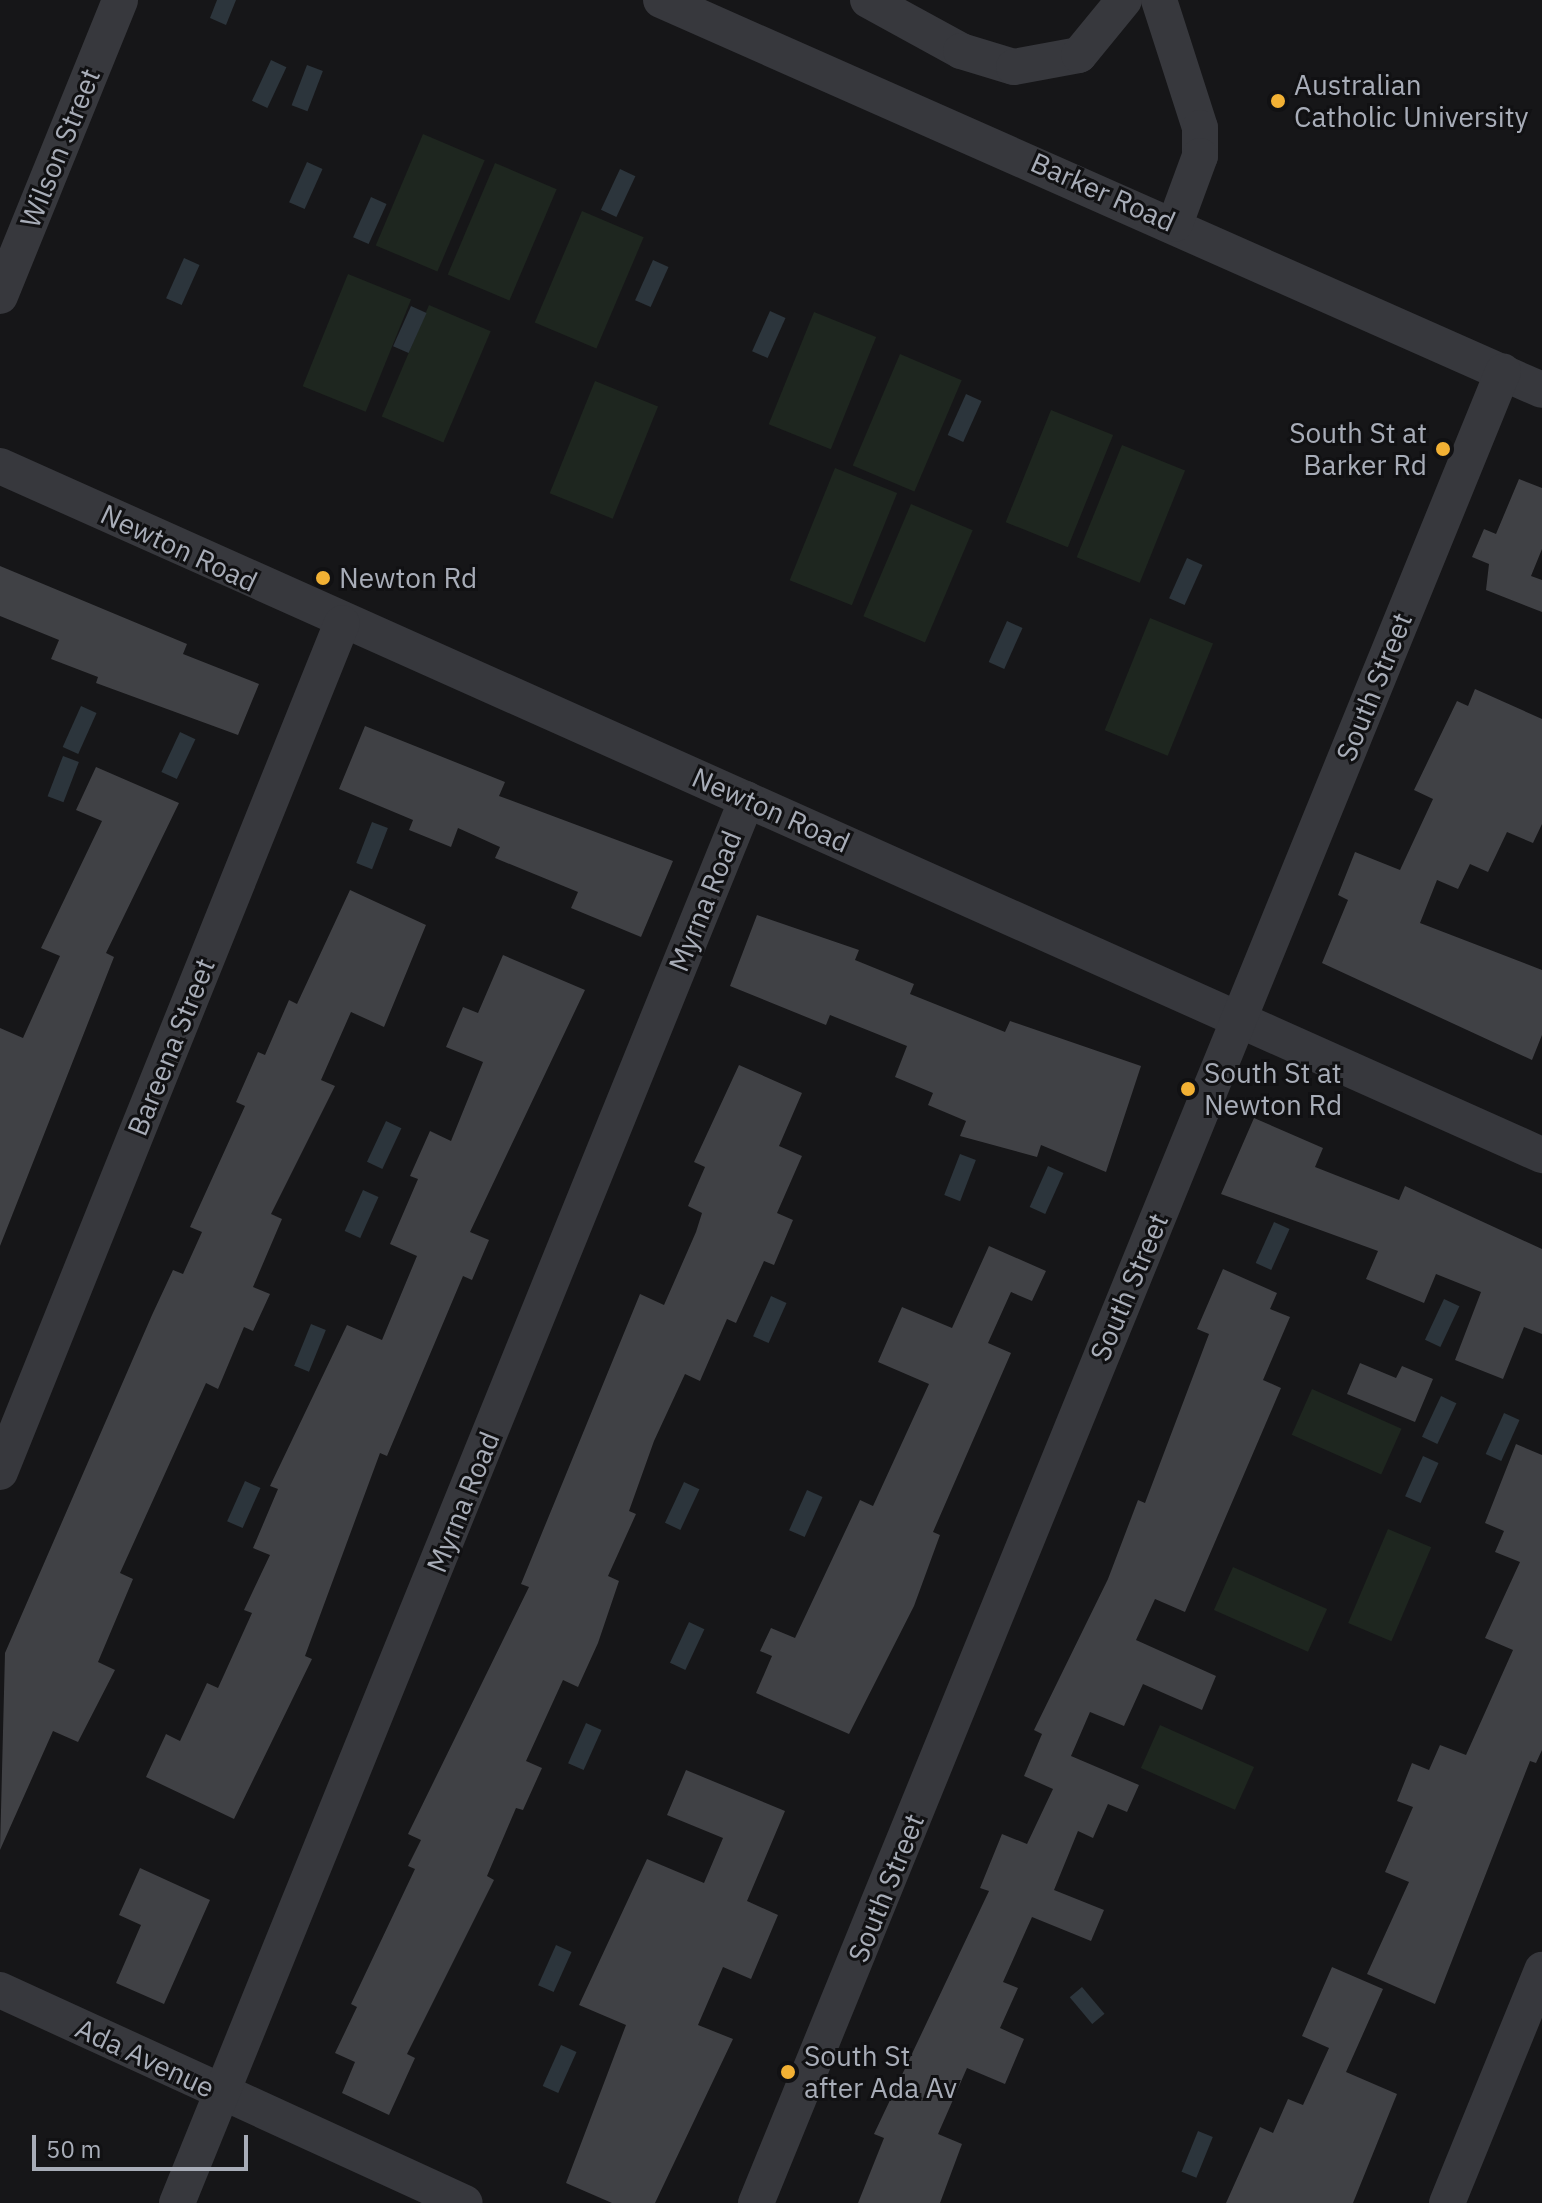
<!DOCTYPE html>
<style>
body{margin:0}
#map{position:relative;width:1542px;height:2203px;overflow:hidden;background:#161618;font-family:"IBM Plex Sans",sans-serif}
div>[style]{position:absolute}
.green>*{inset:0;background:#1e261f;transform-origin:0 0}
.water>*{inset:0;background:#2c353c;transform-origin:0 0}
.building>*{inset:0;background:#404145}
.minor>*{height:36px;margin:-18px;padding:0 18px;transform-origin:18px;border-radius:18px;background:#37383d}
.dots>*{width:22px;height:22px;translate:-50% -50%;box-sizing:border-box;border:4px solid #111113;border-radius:50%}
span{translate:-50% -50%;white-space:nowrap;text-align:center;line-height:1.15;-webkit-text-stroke:6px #111113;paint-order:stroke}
.poi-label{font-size:28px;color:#a8adb8}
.left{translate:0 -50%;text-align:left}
.right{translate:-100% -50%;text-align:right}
.street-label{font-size:28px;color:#a8adb8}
.scale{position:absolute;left:32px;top:2135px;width:216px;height:36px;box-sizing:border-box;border:4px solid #a8adb8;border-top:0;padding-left:10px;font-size:24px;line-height:28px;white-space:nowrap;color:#a8adb8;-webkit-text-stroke:6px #111113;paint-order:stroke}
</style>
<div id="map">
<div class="green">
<div style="left:423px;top:134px;width:67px;height:121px;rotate:23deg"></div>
<div style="left:495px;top:163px;width:67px;height:121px;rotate:23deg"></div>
<div style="left:582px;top:211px;width:67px;height:121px;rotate:23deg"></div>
<div style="left:348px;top:274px;width:68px;height:121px;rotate:22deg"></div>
<div style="left:429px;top:305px;width:67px;height:121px;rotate:23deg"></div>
<div style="left:814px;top:312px;width:67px;height:121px;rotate:22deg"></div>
<div style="left:900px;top:354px;width:67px;height:121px;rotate:23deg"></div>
<div style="left:595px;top:381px;width:68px;height:121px;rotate:22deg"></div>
<div style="left:1051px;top:410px;width:67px;height:121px;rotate:22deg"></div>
<div style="left:1122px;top:445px;width:68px;height:121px;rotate:22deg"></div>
<div style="left:835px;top:468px;width:67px;height:121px;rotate:22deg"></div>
<div style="left:911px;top:504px;width:67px;height:122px;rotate:23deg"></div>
<div style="left:1150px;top:618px;width:68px;height:121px;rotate:22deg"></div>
<div style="left:1312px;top:1389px;width:98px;height:50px;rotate:24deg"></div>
<div style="left:1388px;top:1529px;width:47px;height:102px;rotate:23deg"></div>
<div style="left:1233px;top:1567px;width:103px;height:47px;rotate:24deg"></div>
<div style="left:1160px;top:1725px;width:103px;height:47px;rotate:24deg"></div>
</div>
<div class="water">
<div style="clip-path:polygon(217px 0,236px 0,226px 25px,210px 18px)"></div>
<div style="left:271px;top:60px;width:17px;height:45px;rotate:25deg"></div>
<div style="left:307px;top:65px;width:17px;height:43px;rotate:21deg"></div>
<div style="left:307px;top:162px;width:17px;height:44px;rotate:24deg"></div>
<div style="left:620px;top:169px;width:17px;height:45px;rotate:25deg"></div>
<div style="left:371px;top:197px;width:17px;height:44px;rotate:24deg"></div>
<div style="left:184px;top:258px;width:17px;height:44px;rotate:24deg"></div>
<div style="left:653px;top:260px;width:17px;height:44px;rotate:24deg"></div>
<div style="left:411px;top:306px;width:17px;height:44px;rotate:24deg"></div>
<div style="left:770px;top:311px;width:17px;height:44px;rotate:24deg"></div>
<div style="left:966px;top:394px;width:17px;height:45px;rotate:24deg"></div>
<div style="left:1187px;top:558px;width:17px;height:44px;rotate:24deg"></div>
<div style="left:1007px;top:621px;width:17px;height:45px;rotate:24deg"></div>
<div style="left:81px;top:706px;width:17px;height:45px;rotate:24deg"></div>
<div style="left:180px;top:732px;width:17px;height:44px;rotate:25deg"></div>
<div style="left:63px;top:756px;width:17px;height:43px;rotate:21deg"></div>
<div style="left:372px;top:822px;width:17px;height:44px;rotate:21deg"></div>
<div style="left:386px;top:1121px;width:17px;height:45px;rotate:25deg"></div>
<div style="left:960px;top:1154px;width:17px;height:44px;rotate:21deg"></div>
<div style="left:1048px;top:1166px;width:17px;height:45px;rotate:24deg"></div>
<div style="left:363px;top:1190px;width:17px;height:45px;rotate:24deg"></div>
<div style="left:1274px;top:1222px;width:17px;height:45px;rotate:24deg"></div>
<div style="left:771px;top:1296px;width:17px;height:44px;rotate:24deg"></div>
<div style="left:1444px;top:1299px;width:17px;height:45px;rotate:25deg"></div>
<div style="left:311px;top:1324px;width:16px;height:45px;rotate:22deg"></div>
<div style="left:1441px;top:1396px;width:17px;height:45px;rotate:25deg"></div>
<div style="left:1504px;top:1413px;width:17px;height:45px;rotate:24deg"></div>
<div style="left:1423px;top:1456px;width:17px;height:44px;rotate:24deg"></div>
<div style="left:245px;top:1481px;width:17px;height:44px;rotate:24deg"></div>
<div style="left:684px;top:1482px;width:17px;height:45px;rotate:25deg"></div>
<div style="left:807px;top:1490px;width:17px;height:44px;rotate:24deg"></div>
<div style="left:689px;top:1622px;width:17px;height:45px;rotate:25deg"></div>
<div style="left:586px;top:1723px;width:17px;height:44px;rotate:24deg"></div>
<div style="left:556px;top:1945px;width:17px;height:44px;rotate:24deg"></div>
<div style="left:1082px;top:1987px;width:35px;height:16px;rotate:50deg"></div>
<div style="left:561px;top:2045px;width:17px;height:45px;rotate:24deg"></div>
<div style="left:1198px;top:2131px;width:16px;height:44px;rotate:22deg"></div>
</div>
<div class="building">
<div style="clip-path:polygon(1519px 479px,1542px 488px,1542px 549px,1531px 576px,1542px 580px,1542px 612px,1486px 590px,1489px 564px,1472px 557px,1484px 529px,1496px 534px)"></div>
<div style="clip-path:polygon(0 566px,187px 644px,183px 654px,259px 684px,238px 735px,96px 683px,98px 677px,51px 659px,59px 640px,0 616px)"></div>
<div style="clip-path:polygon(1475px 689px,1542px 719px,1542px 824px,1533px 843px,1507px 832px,1488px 872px,1470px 864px,1458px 889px,1437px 880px,1420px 923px,1542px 970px,1542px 1035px,1532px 1060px,1322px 963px,1348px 900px,1338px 895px,1355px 852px,1400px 870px,1433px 799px,1414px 790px,1457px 701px,1468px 706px)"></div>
<div style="clip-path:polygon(365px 726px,505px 782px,499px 796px,673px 861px,641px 937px,571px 908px,578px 892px,495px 858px,500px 847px,458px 828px,451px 847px,409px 830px,413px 820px,339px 789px)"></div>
<div style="clip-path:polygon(96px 767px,179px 803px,106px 953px,114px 957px,0 1246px,0 1028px,23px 1038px,60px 956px,41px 948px,102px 821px,76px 810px)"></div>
<div style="clip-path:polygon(350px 890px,426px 925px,384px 1027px,351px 1012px,321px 1080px,335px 1086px,271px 1214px,282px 1219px,253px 1287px,270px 1294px,253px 1331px,244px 1327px,218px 1389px,206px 1383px,120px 1573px,133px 1579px,98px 1662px,115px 1670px,78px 1742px,53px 1731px,0 1850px,5px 1653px,152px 1315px,173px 1270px,183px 1274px,202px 1232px,190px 1227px,245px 1106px,236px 1102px,258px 1052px,265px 1055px,289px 1000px,297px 1004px)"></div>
<div style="clip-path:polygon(757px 915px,859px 950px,855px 960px,914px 984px,910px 994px,1005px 1032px,1010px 1021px,1141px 1066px,1106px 1172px,1041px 1145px,1037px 1157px,960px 1136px,966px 1121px,928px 1105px,933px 1093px,895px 1077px,907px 1046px,830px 1015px,826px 1025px,730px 986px)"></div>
<div style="clip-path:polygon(503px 955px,585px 990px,470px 1232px,489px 1240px,472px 1280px,463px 1276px,387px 1456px,380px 1453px,305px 1656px,312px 1659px,234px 1819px,146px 1777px,166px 1734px,180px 1741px,207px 1683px,218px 1688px,252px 1613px,244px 1610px,270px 1555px,253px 1548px,278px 1489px,270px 1486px,347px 1325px,382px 1340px,417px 1256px,390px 1244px,418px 1179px,410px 1176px,430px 1131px,451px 1141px,483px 1062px,446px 1047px,463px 1007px,478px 1013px)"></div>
<div style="clip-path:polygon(739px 1065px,802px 1093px,779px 1146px,802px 1156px,777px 1213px,793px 1220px,774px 1265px,764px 1261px,736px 1323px,727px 1319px,700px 1381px,685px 1374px,654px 1441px,629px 1511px,636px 1514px,608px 1576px,619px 1581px,598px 1643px,578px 1687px,563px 1680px,526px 1761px,542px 1768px,523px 1810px,516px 1808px,487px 1876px,494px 1880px,407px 2054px,415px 2058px,389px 2115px,342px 2093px,355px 2062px,335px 2053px,357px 2007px,351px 2004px,415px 1869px,408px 1866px,421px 1840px,408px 1834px,529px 1587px,521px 1584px,640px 1294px,664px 1305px,696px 1232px,702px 1213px,688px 1206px,705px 1167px,694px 1162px)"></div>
<div style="clip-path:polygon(1254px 1118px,1323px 1148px,1315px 1167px,1399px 1200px,1405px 1186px,1542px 1249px,1542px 1334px,1524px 1327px,1503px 1379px,1455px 1360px,1481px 1292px,1436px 1274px,1424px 1303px,1366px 1279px,1378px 1251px,1221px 1194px)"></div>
<div style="clip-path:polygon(989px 1246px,1046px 1271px,1032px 1301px,1011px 1292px,988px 1343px,1011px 1353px,933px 1532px,940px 1535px,914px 1606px,849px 1734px,756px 1693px,772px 1656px,760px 1651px,771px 1628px,795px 1638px,860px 1500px,873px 1506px,929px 1384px,878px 1362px,902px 1307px,952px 1328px)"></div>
<div style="clip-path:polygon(1223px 1269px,1277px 1293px,1270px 1309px,1290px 1317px,1263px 1380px,1281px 1388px,1185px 1612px,1155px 1599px,1136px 1640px,1216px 1676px,1202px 1710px,1143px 1684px,1124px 1726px,1090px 1712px,1071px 1756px,1139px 1785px,1127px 1812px,1108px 1804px,1093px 1838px,1078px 1831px,1054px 1890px,1104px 1910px,1091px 1941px,1032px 1917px,1003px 1982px,1018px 1988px,1000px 2028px,1024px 2039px,1005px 2084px,967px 2068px,938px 2134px,962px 2144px,940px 2203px,858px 2203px,884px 2138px,874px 2134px,989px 1891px,980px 1888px,1002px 1834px,1027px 1844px,1053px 1789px,1024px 1776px,1042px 1734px,1034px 1730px,1108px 1579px,1138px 1500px,1145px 1503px,1209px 1334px,1197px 1329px)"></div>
<div style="clip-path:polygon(1360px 1363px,1396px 1378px,1402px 1366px,1433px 1379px,1415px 1422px,1347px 1394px)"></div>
<div style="clip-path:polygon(1516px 1444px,1542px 1455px,1542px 1750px,1536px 1763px,1530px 1761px,1435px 2004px,1367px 1974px,1409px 1882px,1385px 1872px,1413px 1807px,1397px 1801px,1412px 1763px,1429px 1770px,1440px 1745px,1466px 1755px,1513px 1650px,1485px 1638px,1520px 1562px,1495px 1552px,1504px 1531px,1485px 1523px)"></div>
<div style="clip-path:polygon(686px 1770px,785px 1811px,747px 1901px,778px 1915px,751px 1979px,723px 1967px,698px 2025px,733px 2039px,655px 2203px,612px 2203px,566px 2183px,626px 2025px,579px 2005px,647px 1859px,704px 1883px,723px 1838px,667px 1815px)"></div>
<div style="clip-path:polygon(140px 1868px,210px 1900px,164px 2004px,116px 1983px,141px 1925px,119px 1915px)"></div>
<div style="clip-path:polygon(1332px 1967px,1383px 1989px,1346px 2072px,1397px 2094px,1353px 2203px,1226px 2203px,1260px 2127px,1273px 2133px,1288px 2099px,1303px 2105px,1329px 2048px,1302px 2036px)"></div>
</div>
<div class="minor">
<div style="left:661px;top:0;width:963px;rotate:23.88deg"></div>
<div style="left:868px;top:0;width:106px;rotate:28.7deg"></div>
<div style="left:961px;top:51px;width:55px;rotate:16.8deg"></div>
<div style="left:1014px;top:67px;width:66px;rotate:-10.5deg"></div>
<div style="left:1079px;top:55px;width:71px;rotate:-50.7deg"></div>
<div style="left:1159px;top:0;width:134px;rotate:72.2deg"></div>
<div style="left:1200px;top:128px;width:28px;rotate:90deg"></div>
<div style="left:1200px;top:156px;width:72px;rotate:110.2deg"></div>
<div style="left:0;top:296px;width:319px;rotate:-67.9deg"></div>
<div style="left:0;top:466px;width:1689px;rotate:24.08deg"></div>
<div style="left:0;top:1472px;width:915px;rotate:-68.06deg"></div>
<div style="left:0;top:1990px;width:511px;rotate:24.61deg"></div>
<div style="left:177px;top:2203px;width:1515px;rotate:-67.9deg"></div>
<div style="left:756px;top:2203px;width:1978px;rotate:-67.81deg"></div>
<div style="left:1447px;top:2203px;width:252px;rotate:-67.8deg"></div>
</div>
<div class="dots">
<div style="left:1278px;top:101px;background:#f2b134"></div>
<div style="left:1443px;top:449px;background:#f2b134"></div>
<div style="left:323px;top:578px;background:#f2b134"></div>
<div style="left:1188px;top:1089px;background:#f2b134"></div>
<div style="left:788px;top:2072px;background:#f2b134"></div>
</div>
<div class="poi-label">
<span class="left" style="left:1294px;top:101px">Australian<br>Catholic University</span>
<span class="right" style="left:1427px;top:449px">South St at<br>Barker Rd</span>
<span class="left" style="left:339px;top:578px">Newton Rd</span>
<span class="left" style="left:1204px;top:1089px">South St at<br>Newton Rd</span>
<span class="left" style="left:804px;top:2072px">South St<br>after Ada Av</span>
</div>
<div class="street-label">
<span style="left:60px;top:148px;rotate:-68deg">Wilson Street</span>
<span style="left:1103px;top:192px;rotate:24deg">Barker Road</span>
<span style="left:179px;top:548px;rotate:25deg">Newton Road</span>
<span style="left:1374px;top:687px;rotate:-68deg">South Street</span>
<span style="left:771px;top:810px;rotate:24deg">Newton Road</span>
<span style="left:705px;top:901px;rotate:-68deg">Myrna Road</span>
<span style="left:171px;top:1047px;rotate:-68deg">Bareena Street</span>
<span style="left:1129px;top:1287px;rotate:-67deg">South Street</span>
<span style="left:463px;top:1502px;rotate:-68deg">Myrna Road</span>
<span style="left:886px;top:1888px;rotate:-68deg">South Street</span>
<span style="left:145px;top:2058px;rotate:25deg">Ada Avenue</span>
</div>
<div class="scale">50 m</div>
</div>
